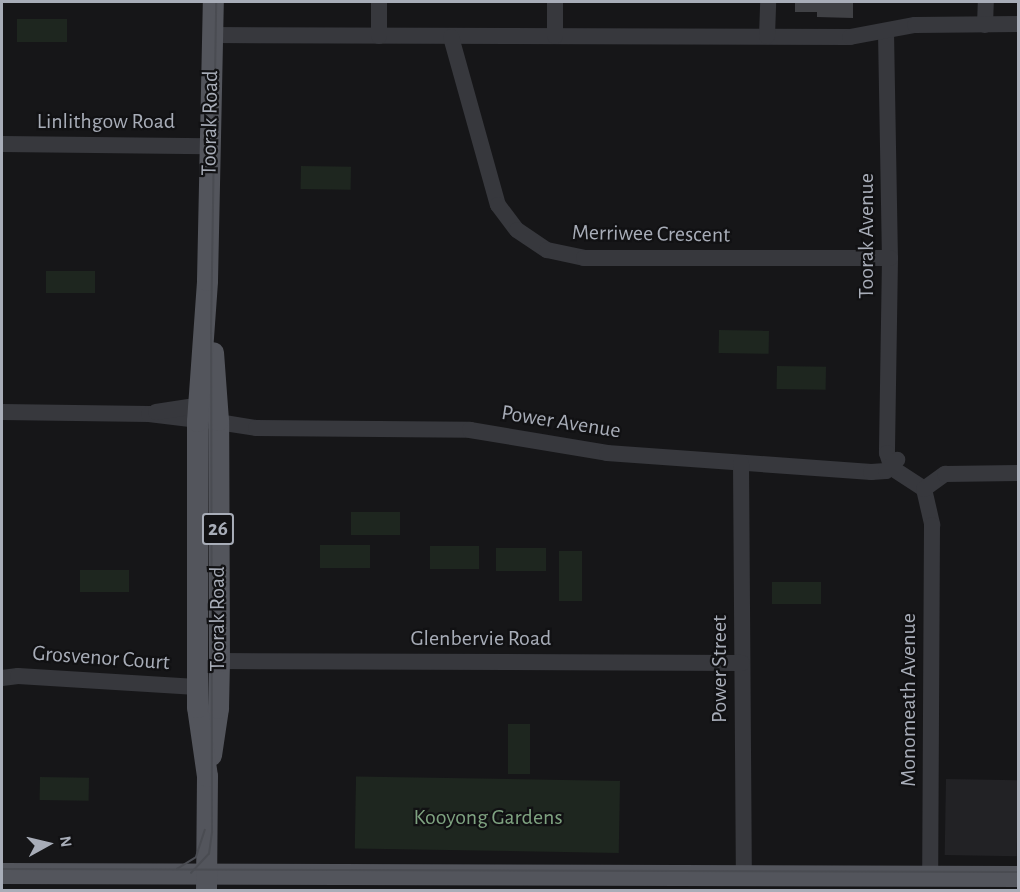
<!DOCTYPE html>
<style>
body{margin:0}
#map{position:relative;width:1020px;height:892px;overflow:hidden;background:#161618;font-family:"Alegreya Sans",sans-serif}
div>[style]{position:absolute}
.built>*{inset:0;background:#222225;transform-origin:0 0}
.green>*{inset:0;background:#1e261f;transform-origin:0 0}
.building>*{inset:0;background:#404145}
.minor>*{height:16px;margin:-8px;padding:0 8px;transform-origin:8px;border-radius:8px;background:#37383d}
.major>*{height:21px;margin:-10.5px;padding:0 10.5px;transform-origin:10.5px;border-radius:10.5px;background:#53555c}
.tram>*{height:1.5px;margin:-0.75px;padding:0 0.75px;transform-origin:0.75px;border-radius:0.75px;background:#4a4c52}
span{translate:-50% -50%;white-space:nowrap;text-align:center;line-height:1.15;-webkit-text-stroke:4.5px #111113;paint-order:stroke}
.shield-label span{padding:2px 4px;background:#111113;border:2px solid;border-radius:4px;-webkit-text-stroke-width:0}
.shield-label{font-size:21px;color:#a8adb8;font-weight:700}
.street-label{font-size:22px;color:#a8adb8}
.park-label{font-size:22px;color:#7fa381}
.frame{position:absolute;inset:0;border:3px solid #a8adb8;pointer-events:none}
.north{position:absolute;left:18px;top:814px;width:60px;height:60px;-webkit-text-stroke:4px #111113;paint-order:stroke;rotate:82deg;font-size:16px;font-weight:700;line-height:24px;text-align:center;color:#a8adb8}
.north::after{content:'';display:block;margin:auto;width:21px;height:27px;background:#a8adb8;clip-path:polygon(50% 0,100% 100%,50% 72%,0 100%)}
</style>
<div id="map">
<div class="built">
<div style="left:946px;top:779px;width:72px;height:76px;rotate:1deg"></div>
</div>
<div class="green">
<div style="left:17px;top:19px;width:50px;height:23px"></div>
<div style="left:301px;top:166px;width:50px;height:23px;rotate:1deg"></div>
<div style="left:46px;top:271px;width:49px;height:22px"></div>
<div style="left:719px;top:330px;width:50px;height:23px;rotate:1deg"></div>
<div style="left:777px;top:366px;width:49px;height:23px;rotate:1deg"></div>
<div style="left:351px;top:512px;width:49px;height:23px"></div>
<div style="left:320px;top:545px;width:50px;height:23px"></div>
<div style="left:430px;top:546px;width:49px;height:23px"></div>
<div style="left:496px;top:548px;width:50px;height:23px"></div>
<div style="left:559px;top:551px;width:23px;height:50px"></div>
<div style="left:80px;top:570px;width:49px;height:22px"></div>
<div style="left:772px;top:582px;width:49px;height:22px"></div>
<div style="left:508px;top:724px;width:22px;height:50px"></div>
<div style="left:40px;top:777px;width:49px;height:23px;rotate:1deg"></div>
<div style="left:620px;top:781px;width:72px;height:264px;rotate:91deg"></div>
</div>
<div class="building">
<div style="clip-path:polygon(795px 2px,853px 2px,853px 18px,817px 17px,817px 12px,795px 12px)"></div>
</div>
<div class="minor">
<div style="left:985px;top:25px;width:23px;rotate:-88deg"></div>
<div style="left:886px;top:32px;width:226px;rotate:89deg"></div>
<div style="left:890px;top:258px;width:195px;rotate:90.9deg"></div>
<div style="left:887px;top:453px;width:16px;rotate:72deg"></div>
<div style="left:892px;top:468px;width:38px;rotate:33deg"></div>
<div style="left:924px;top:489px;width:37px;rotate:77deg"></div>
<div style="left:932px;top:525px;width:351px;rotate:90.3deg"></div>
<div style="left:212px;top:35px;width:638px;rotate:0.18deg"></div>
<div style="left:850px;top:37px;width:66px;rotate:-10.5deg"></div>
<div style="left:915px;top:25px;width:103px;rotate:-0.6deg"></div>
<div style="left:379px;top:36px;width:34px;rotate:-90deg"></div>
<div style="left:555px;top:36px;width:34px;rotate:-90deg"></div>
<div style="left:767px;top:36px;width:34px;rotate:-88deg"></div>
<div style="left:451px;top:37px;width:174px;rotate:74.4deg"></div>
<div style="left:498px;top:205px;width:31px;rotate:53deg"></div>
<div style="left:517px;top:230px;width:36px;rotate:34deg"></div>
<div style="left:547px;top:250px;width:38px;rotate:12deg"></div>
<div style="left:584px;top:258px;width:306px"></div>
<div style="left:2px;top:144px;width:207px;rotate:0.6deg"></div>
<div style="left:2px;top:412px;width:147px;rotate:0.8deg"></div>
<div style="left:149px;top:414px;width:58px;rotate:6.9deg"></div>
<div style="left:156px;top:412px;width:53px;rotate:-8.7deg"></div>
<div style="left:218px;top:422px;width:38px;rotate:9deg"></div>
<div style="left:256px;top:428px;width:214px;rotate:0.5deg"></div>
<div style="left:470px;top:430px;width:139px;rotate:9.5deg"></div>
<div style="left:607px;top:453px;width:265px;rotate:4.1deg"></div>
<div style="left:871px;top:472px;width:15px;rotate:-4deg"></div>
<div style="left:886px;top:471px;width:16px;rotate:-45deg"></div>
<div style="left:741px;top:463px;width:412px;rotate:89.6deg"></div>
<div style="left:924px;top:489px;width:26px;rotate:-36deg"></div>
<div style="left:945px;top:474px;width:73px;rotate:-0.8deg"></div>
<div style="left:219px;top:661px;width:523px;rotate:0.22deg"></div>
<div style="left:2px;top:678px;width:16px;rotate:-7deg"></div>
<div style="left:18px;top:676px;width:179px;rotate:3.5deg"></div>
</div>
<div class="major">
<div style="left:211px;top:755px;width:48px;rotate:-81.5deg"></div>
<div style="left:218px;top:708px;width:47px;rotate:-88.8deg"></div>
<div style="left:219px;top:661px;width:241px;rotate:-90.2deg"></div>
<div style="left:218px;top:420px;width:68px;rotate:-94.2deg"></div>
<div style="left:2px;top:873px;width:1016px;rotate:0.17deg"></div>
<div style="left:206px;top:890px;width:114px;rotate:-89.5deg"></div>
<div style="left:207px;top:776px;width:70px;rotate:-98.2deg"></div>
<div style="left:197px;top:707px;width:286px;rotate:-90deg"></div>
<div style="left:197px;top:421px;width:141px;rotate:-85.9deg"></div>
<div style="left:207px;top:280px;width:278px;rotate:-88.8deg"></div>
</div>
<div class="tram">
<div style="left:2px;top:869px;width:1016px;rotate:0.17deg"></div>
<div style="left:177px;top:869px;width:22px;rotate:-32deg"></div>
<div style="left:196px;top:857px;width:28px;rotate:-72deg"></div>
<div style="left:191px;top:873px;width:26px;rotate:-47deg"></div>
<div style="left:209px;top:854px;width:22px;rotate:-82deg"></div>
<div style="left:212px;top:832px;width:499px;rotate:-90.1deg"></div>
<div style="left:211px;top:333px;width:331px;rotate:-89.1deg"></div>
</div>
<div class="shield-label">
<span style="left:218px;top:529px">26</span>
</div>
<div class="street-label">
<span style="left:106px;top:122px">Linlithgow Road</span>
<span style="left:210px;top:123px;rotate:-89deg">Toorak Road</span>
<span style="left:651px;top:234px;rotate:1deg">Merriwee Crescent</span>
<span style="left:867px;top:236px;rotate:-90deg">Toorak Avenue</span>
<span style="left:561px;top:422px;rotate:9deg">Power Avenue</span>
<span style="left:218px;top:619px;rotate:-90deg">Toorak Road</span>
<span style="left:481px;top:639px">Glenbervie Road</span>
<span style="left:101px;top:658px;rotate:4deg">Grosvenor Court</span>
<span style="left:720px;top:669px;rotate:-90deg">Power Street</span>
<span style="left:909px;top:700px;rotate:-90deg">Monomeath Avenue</span>
</div>
<div class="park-label">
<span style="left:488px;top:818px">Kooyong Gardens</span>
</div>
<div class="frame"></div>
<div class="north">N</div>
</div>
